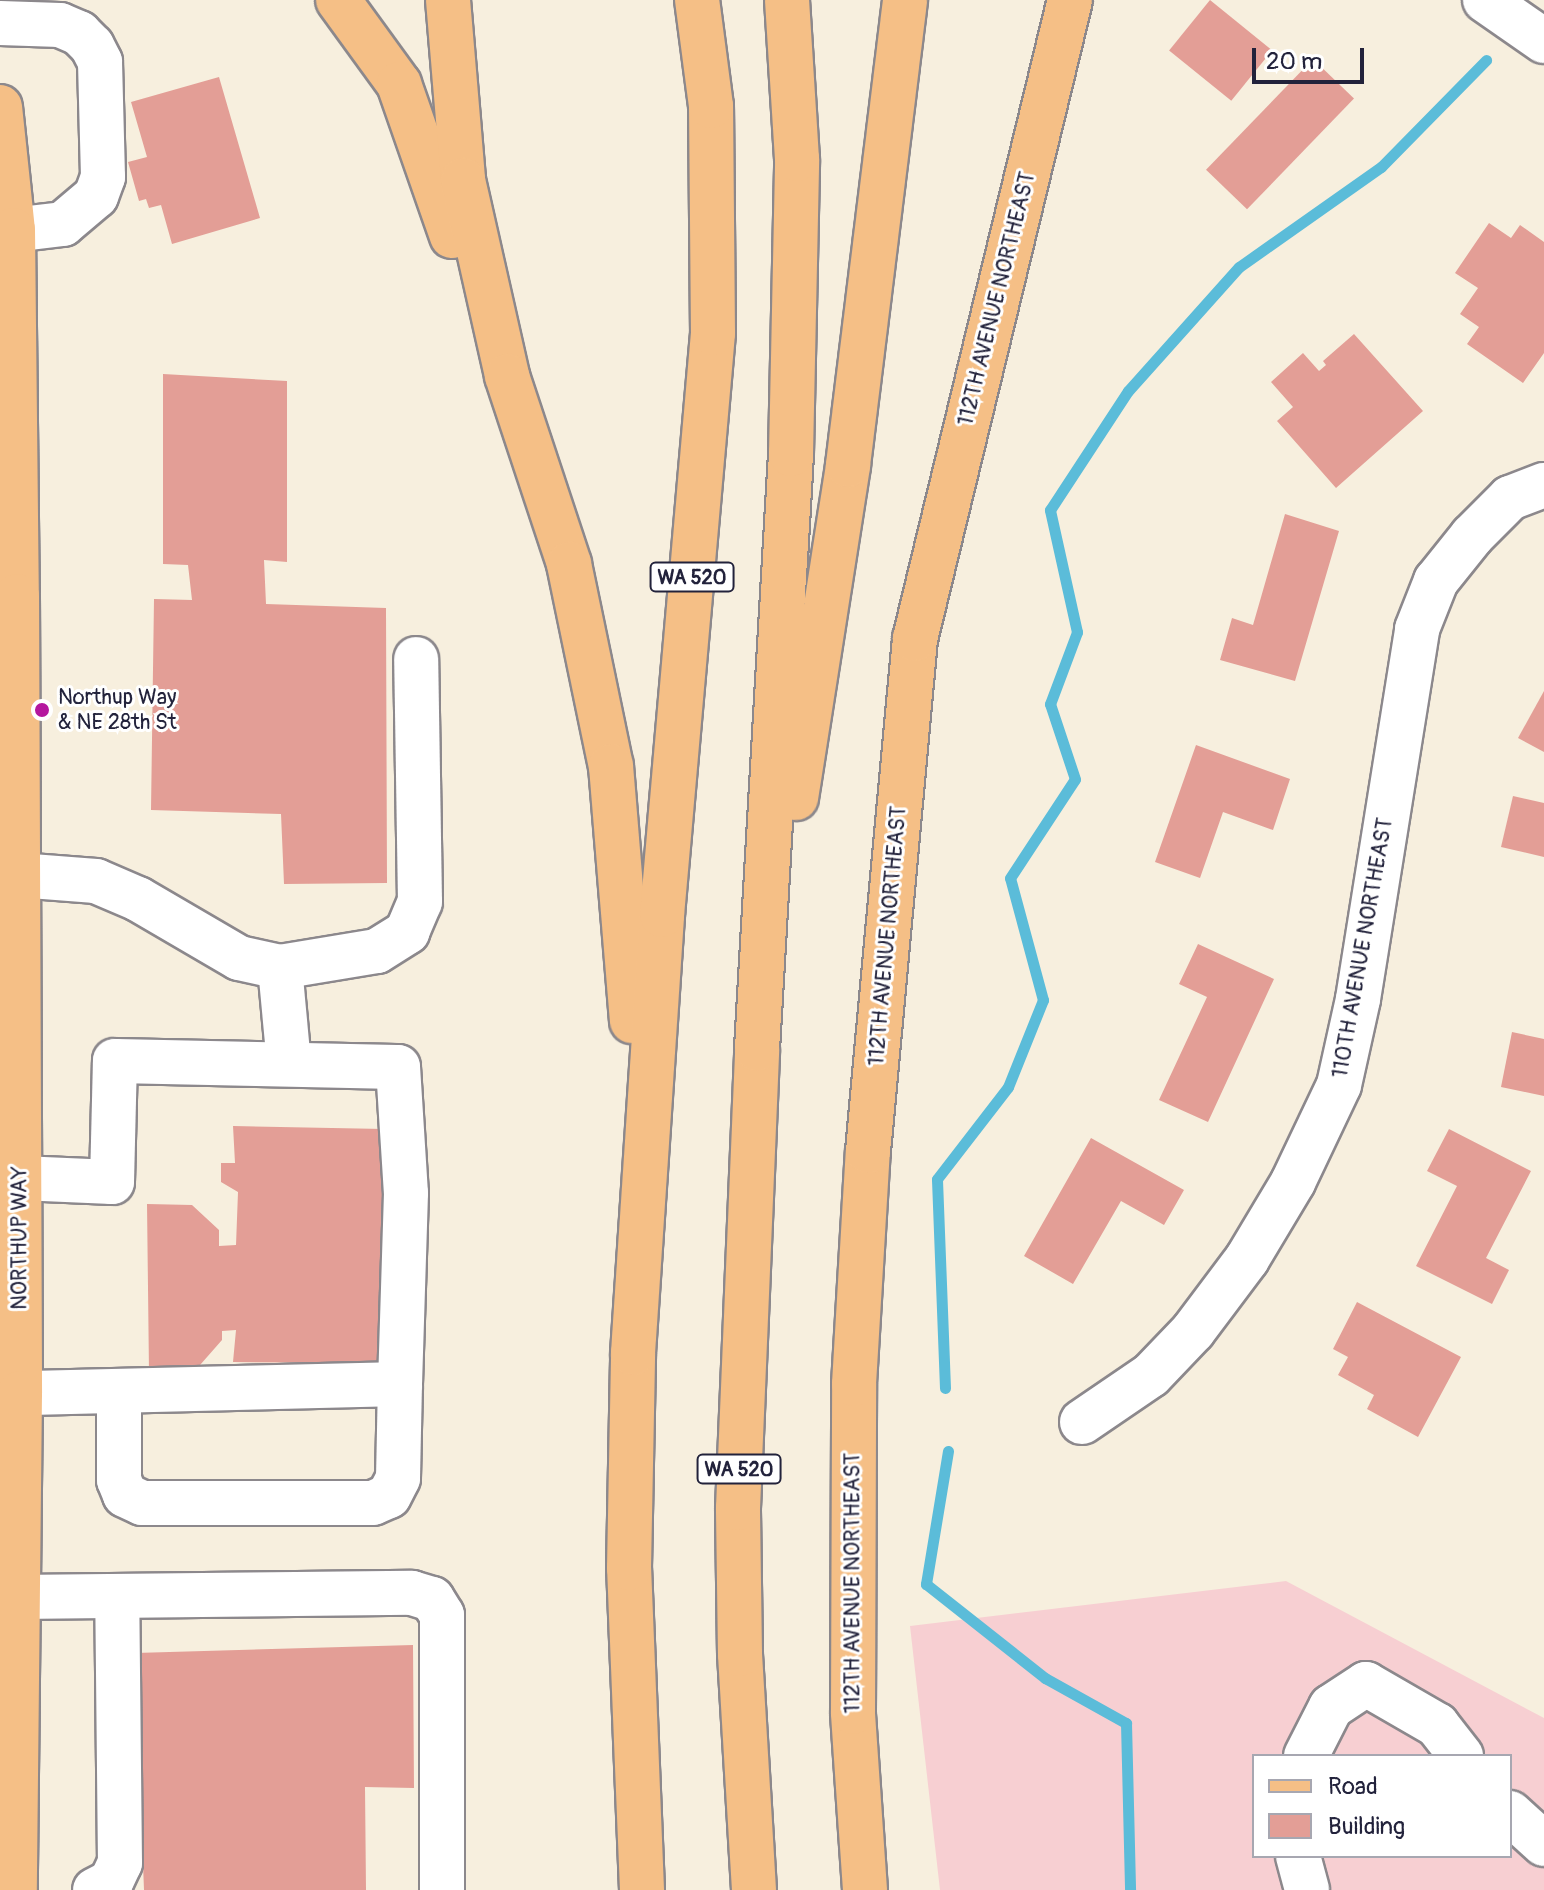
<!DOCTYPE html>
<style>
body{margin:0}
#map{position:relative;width:1544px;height:1890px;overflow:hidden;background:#f7efde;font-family:Pangolin,sans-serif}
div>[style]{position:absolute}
.built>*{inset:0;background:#f7cfd2}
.stream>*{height:11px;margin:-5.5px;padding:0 5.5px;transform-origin:5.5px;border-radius:5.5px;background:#5bbcd9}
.building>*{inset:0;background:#e39e96;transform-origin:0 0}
.roads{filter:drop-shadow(2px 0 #8c888c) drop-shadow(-2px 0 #8c888c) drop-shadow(0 2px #8c888c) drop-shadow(0 -2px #8c888c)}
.minor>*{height:44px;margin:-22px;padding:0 22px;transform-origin:22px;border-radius:22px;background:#fff}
.major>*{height:44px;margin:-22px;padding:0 22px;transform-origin:22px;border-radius:22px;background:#f5bf86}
.highway>*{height:44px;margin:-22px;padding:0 22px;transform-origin:22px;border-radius:22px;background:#f5bf86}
.dots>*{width:22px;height:22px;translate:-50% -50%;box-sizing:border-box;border:4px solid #fff;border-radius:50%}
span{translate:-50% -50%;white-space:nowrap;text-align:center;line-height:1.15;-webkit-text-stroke:6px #fff;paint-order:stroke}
.shield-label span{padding:2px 6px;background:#fff;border:2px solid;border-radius:6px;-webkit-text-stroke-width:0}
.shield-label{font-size:20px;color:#22223b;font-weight:700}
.street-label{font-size:22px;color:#22223b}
.poi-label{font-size:22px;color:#22223b}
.left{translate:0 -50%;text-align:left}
.legend{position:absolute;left:1252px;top:1754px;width:260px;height:104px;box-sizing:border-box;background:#fff;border:2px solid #a7a7b1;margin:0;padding:10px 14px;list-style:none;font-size:24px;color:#22223b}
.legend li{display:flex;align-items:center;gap:16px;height:40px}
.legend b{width:40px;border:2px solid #a7a7b1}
.scale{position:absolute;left:1252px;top:48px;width:112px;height:36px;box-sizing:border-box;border:4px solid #22223b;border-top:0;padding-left:10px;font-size:24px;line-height:28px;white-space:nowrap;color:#22223b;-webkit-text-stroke:6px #fff;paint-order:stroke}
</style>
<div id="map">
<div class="built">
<div style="clip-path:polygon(evenodd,1286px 1581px,1544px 1718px,1544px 1890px,940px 1890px,910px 1626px,1286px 1581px,1254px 1756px,1510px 1756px,1510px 1856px,1254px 1856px,1254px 1756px)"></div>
</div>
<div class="stream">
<div style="left:945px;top:1388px;width:209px;rotate:-92.2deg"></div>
<div style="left:937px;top:1179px;width:116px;rotate:-52.3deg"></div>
<div style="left:1008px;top:1087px;width:94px;rotate:-68.1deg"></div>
<div style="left:1043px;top:1000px;width:126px;rotate:-105.1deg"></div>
<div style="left:1010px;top:878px;width:118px;rotate:-56.7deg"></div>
<div style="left:1075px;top:779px;width:79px;rotate:-108.4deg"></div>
<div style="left:1050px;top:704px;width:77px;rotate:-69.4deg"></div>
<div style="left:1077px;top:632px;width:125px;rotate:-102.5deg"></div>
<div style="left:1050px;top:510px;width:142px;rotate:-56.8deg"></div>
<div style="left:1128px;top:391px;width:166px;rotate:-48.2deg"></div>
<div style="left:1239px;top:267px;width:174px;rotate:-35.2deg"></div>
<div style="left:1381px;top:167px;width:150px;rotate:-45.5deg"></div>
<div style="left:948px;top:1451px;width:135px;rotate:99.4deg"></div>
<div style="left:926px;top:1584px;width:152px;rotate:38.3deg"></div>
<div style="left:1045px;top:1678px;width:93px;rotate:29.1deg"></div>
<div style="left:1126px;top:1723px;width:167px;rotate:88.6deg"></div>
</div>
<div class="building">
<div style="left:1210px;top:0;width:80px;height:65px;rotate:39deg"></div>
<div style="left:1313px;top:59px;width:57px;height:154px;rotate:44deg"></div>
<div style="clip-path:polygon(219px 77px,260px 218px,172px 244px,161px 205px,149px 208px,146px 199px,139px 201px,128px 162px,147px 157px,131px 102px)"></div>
<div style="clip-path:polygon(1489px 223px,1511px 238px,1520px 225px,1544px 242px,1544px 353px,1523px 383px,1467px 344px,1479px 327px,1460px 314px,1478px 288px,1455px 273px)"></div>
<div style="clip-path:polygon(1354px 334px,1423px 411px,1336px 488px,1277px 421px,1293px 407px,1271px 382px,1303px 353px,1319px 371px,1326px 365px,1323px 361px)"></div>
<div style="clip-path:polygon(163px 374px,287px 381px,287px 562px,264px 560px,266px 604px,386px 608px,387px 883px,284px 884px,281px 814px,151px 810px,154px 599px,192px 600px,188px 565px,163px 564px)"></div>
<div style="clip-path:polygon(1285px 514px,1339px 531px,1295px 681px,1220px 660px,1232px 618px,1253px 625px)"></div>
<div style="clip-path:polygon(1544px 691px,1544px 752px,1518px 738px)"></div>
<div style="clip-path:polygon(1196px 745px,1290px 779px,1273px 830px,1223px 812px,1200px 878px,1155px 862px)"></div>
<div style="clip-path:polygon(1513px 796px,1544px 803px,1544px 857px,1501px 847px)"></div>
<div style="clip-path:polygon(1198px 944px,1274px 979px,1208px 1122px,1159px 1100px,1207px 997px,1179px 984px)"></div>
<div style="clip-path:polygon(1512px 1032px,1544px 1039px,1544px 1096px,1501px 1087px)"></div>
<div style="clip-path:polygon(233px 1126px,384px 1129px,384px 1363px,233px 1362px,236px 1330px,222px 1331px,222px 1340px,193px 1373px,149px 1372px,147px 1204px,192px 1205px,219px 1230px,219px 1246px,236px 1245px,238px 1192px,221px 1182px,221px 1163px,235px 1163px)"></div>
<div style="clip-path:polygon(1449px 1129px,1531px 1171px,1486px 1258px,1509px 1270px,1492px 1304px,1416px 1266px,1457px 1186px,1427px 1171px)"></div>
<div style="clip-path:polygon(1091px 1138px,1184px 1190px,1164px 1225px,1121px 1201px,1073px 1284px,1024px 1256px)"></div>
<div style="clip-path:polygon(1357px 1302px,1461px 1357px,1418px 1437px,1367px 1409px,1374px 1395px,1338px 1375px,1348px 1357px,1333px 1349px)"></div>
<div style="clip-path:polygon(413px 1645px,414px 1788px,365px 1787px,366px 1890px,144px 1890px,135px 1653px)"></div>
</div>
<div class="roads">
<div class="minor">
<div style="left:1485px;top:0;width:72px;rotate:34.8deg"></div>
<div style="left:0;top:23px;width:60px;rotate:1.9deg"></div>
<div style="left:60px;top:25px;width:21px;rotate:23deg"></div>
<div style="left:79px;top:33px;width:18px;rotate:45deg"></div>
<div style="left:92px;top:46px;width:18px;rotate:63deg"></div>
<div style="left:100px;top:62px;width:115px;rotate:88.5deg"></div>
<div style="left:103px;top:177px;width:20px;rotate:110deg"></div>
<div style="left:96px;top:196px;width:43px;rotate:139.7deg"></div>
<div style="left:63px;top:224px;width:50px;rotate:173.2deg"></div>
<div style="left:18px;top:875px;width:78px;rotate:4.4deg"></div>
<div style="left:96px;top:881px;width:46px;rotate:23.2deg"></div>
<div style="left:138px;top:899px;width:117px;rotate:30.3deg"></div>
<div style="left:239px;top:958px;width:42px;rotate:12.4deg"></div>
<div style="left:280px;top:967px;width:98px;rotate:-9.4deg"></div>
<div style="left:377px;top:951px;width:36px;rotate:-32deg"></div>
<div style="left:407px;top:932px;width:33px;rotate:-67deg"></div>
<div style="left:420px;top:902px;width:243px;rotate:-90.9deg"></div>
<div style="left:280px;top:967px;width:97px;rotate:84.7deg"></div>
<div style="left:0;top:1193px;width:25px;rotate:-37deg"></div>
<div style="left:20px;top:1178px;width:92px;rotate:2.5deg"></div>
<div style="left:112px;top:1182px;width:121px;rotate:-88.6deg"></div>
<div style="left:115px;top:1061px;width:283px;rotate:1.2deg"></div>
<div style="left:398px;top:1067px;width:126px;rotate:86.4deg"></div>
<div style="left:406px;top:1193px;width:191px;rotate:91.8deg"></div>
<div style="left:400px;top:1384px;width:380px;rotate:178.6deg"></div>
<div style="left:119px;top:1392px;width:88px;rotate:90deg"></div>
<div style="left:119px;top:1480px;width:16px;rotate:68deg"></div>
<div style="left:125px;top:1495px;width:19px;rotate:25deg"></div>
<div style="left:142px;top:1503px;width:231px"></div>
<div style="left:373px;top:1503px;width:17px;rotate:-24deg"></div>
<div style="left:389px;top:1496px;width:20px;rotate:-63deg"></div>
<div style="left:398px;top:1478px;width:94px;rotate:-88.8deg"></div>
<div style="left:1082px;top:1422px;width:83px;rotate:-34.3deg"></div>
<div style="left:1151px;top:1375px;width:61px;rotate:-46.3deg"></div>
<div style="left:1193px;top:1331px;width:90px;rotate:-53.1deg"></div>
<div style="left:1247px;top:1259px;width:90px;rotate:-59.1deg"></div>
<div style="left:1293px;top:1182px;width:107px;rotate:-64.6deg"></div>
<div style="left:1339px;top:1085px;width:88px;rotate:-77.5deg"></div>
<div style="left:1358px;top:999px;width:375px;rotate:-80.9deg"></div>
<div style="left:1417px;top:629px;width:52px;rotate:-68.4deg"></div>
<div style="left:1436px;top:581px;width:58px;rotate:-51.3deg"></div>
<div style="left:1472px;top:536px;width:54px;rotate:-45deg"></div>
<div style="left:1510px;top:498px;width:36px;rotate:-21deg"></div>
<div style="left:16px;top:1597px;width:396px;rotate:-0.6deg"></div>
<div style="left:412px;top:1593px;width:21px;rotate:17deg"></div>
<div style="left:432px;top:1599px;width:19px;rotate:58deg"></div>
<div style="left:442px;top:1615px;width:275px;rotate:90deg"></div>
<div style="left:1306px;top:1756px;width:55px;rotate:-63deg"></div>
<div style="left:1331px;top:1707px;width:42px;rotate:-33.3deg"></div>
<div style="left:1366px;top:1684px;width:82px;rotate:30deg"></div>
<div style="left:1437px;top:1725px;width:39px;rotate:52deg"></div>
<div style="left:1510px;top:1813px;width:46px;rotate:42.4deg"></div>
<div style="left:1298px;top:1856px;width:35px;rotate:75deg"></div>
<div style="left:95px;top:1890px;width:18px;rotate:-27deg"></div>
<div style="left:111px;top:1882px;width:21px;rotate:-65deg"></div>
<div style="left:120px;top:1863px;width:265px;rotate:-90.6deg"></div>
</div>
<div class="major">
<div style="left:0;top:107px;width:124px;rotate:84deg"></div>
<div style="left:13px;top:230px;width:366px;rotate:89.4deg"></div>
<div style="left:17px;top:596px;width:797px;rotate:89.78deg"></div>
<div style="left:20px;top:1393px;width:497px;rotate:90.6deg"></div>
<div style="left:865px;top:1890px;width:178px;rotate:-93.9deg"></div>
<div style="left:853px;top:1712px;width:328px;rotate:-89.8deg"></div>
<div style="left:854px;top:1384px;width:233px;rotate:-86.6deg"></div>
<div style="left:868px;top:1151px;width:514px;rotate:-84.76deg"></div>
<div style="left:915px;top:639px;width:658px;rotate:-76.37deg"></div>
</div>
<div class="highway">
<div style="left:338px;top:0;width:104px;rotate:54deg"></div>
<div style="left:399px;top:84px;width:161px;rotate:70.8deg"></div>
<div style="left:448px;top:0;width:181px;rotate:85.2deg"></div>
<div style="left:463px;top:180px;width:201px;rotate:77.3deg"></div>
<div style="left:507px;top:376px;width:198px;rotate:71.7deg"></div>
<div style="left:569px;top:564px;width:206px;rotate:78.3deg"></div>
<div style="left:611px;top:766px;width:256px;rotate:85.3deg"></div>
<div style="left:796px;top:798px;width:337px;rotate:-81.1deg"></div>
<div style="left:848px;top:465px;width:468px;rotate:-83deg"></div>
<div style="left:642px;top:1890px;width:322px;rotate:-92.3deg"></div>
<div style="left:629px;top:1568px;width:215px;rotate:-88.9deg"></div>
<div style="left:633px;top:1353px;width:439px;rotate:-86.2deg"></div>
<div style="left:662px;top:915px;width:584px;rotate:-84.99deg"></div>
<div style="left:713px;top:333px;width:227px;rotate:-90.5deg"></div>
<div style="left:711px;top:106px;width:107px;rotate:-97.5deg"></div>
<div style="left:754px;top:1890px;width:236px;rotate:-93.4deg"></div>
<div style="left:740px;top:1654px;width:146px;rotate:-90.8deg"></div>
<div style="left:738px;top:1508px;width:459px;rotate:-87.6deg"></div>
<div style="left:757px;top:1049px;width:596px;rotate:-86.73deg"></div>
<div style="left:791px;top:454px;width:295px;rotate:-88.8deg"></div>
<div style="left:797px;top:159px;width:159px;rotate:-93.6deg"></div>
</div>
</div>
<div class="dots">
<div style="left:42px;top:710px;background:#b5179e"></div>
</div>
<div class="shield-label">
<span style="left:692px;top:577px">WA 520</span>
<span style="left:739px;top:1469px">WA 520</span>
</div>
<div class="street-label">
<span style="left:997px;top:299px;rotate:-76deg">112TH AVENUE NORTHEAST</span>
<span style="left:888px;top:936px;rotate:-85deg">112TH AVENUE NORTHEAST</span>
<span style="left:1363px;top:948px;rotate:-80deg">110TH AVENUE NORTHEAST</span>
<span style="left:20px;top:1238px;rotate:-90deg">NORTHUP WAY</span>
<span style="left:853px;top:1583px;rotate:-90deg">112TH AVENUE NORTHEAST</span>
</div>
<div class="poi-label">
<span class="left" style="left:58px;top:710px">Northup Way<br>&amp; NE 28th St</span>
</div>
<ul class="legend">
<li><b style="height:10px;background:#f5bf86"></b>Road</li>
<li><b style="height:22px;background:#e39e96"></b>Building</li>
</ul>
<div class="scale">20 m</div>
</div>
